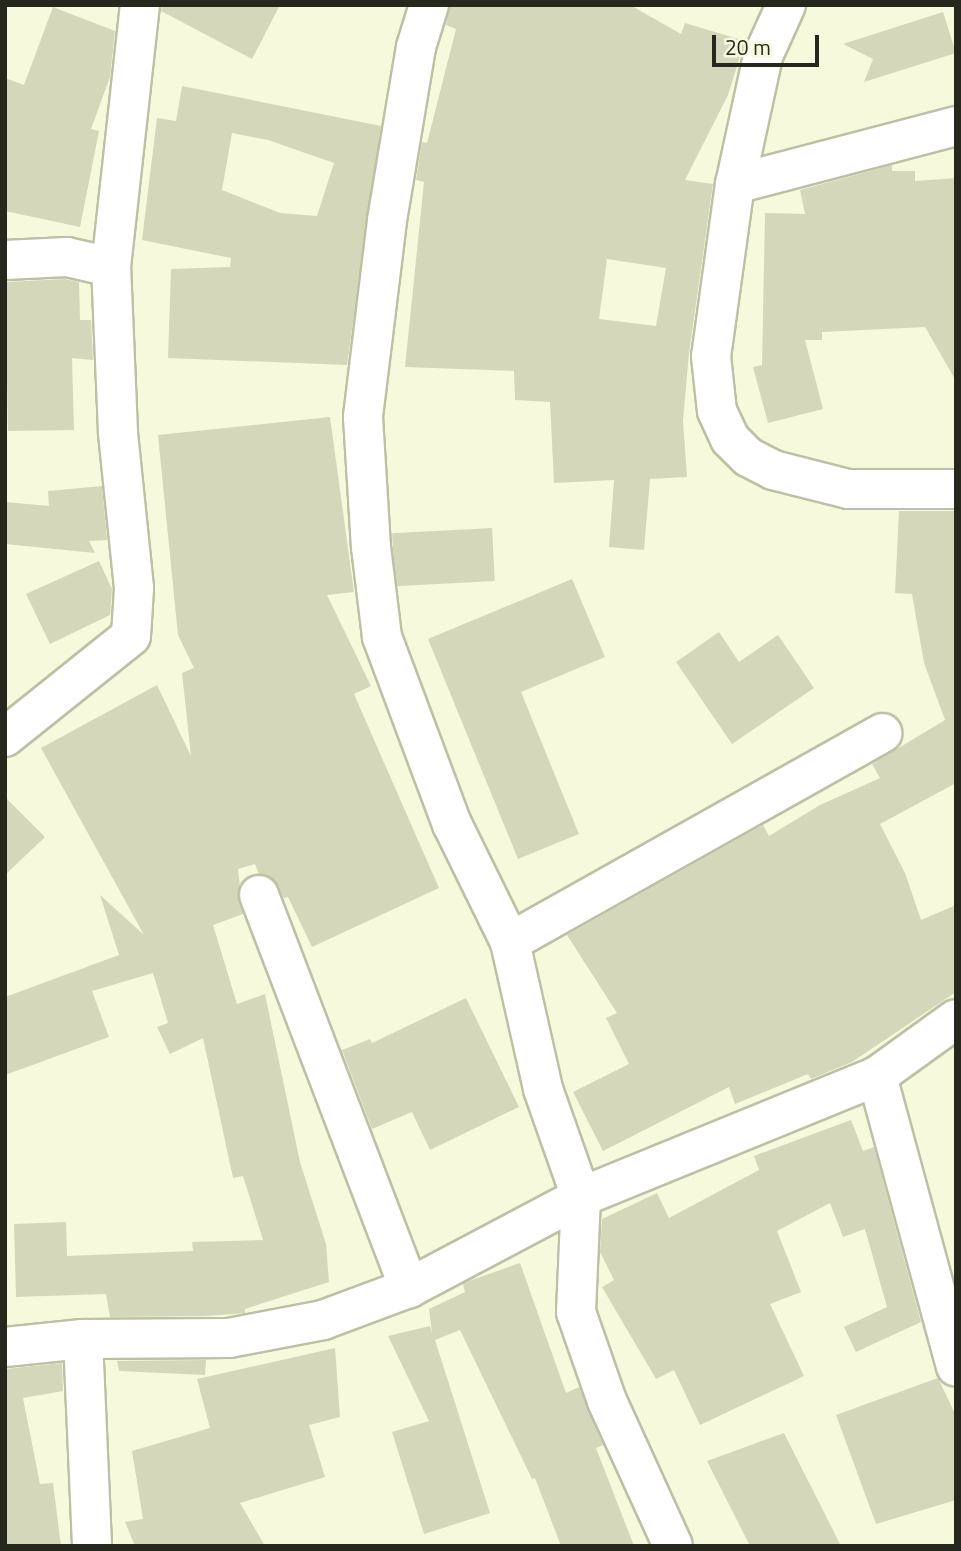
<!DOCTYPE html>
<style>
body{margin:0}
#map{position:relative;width:961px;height:1551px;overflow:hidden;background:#f6f9dc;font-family:"Titillium Web",sans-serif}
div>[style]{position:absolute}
.building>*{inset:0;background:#d5d7bb;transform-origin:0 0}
.roads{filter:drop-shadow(2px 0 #bdc0a4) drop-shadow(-2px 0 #bdc0a4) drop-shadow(0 2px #bdc0a4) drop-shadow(0 -2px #bdc0a4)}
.minor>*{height:38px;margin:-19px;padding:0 19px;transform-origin:19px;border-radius:19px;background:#fff}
span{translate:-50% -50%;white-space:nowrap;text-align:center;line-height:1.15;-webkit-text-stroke:7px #f6f9dc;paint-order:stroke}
.frame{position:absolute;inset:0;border:7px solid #27281d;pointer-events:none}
.scale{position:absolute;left:712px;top:35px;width:107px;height:32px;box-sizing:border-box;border:4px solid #27281d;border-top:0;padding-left:9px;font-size:21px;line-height:24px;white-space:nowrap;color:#27281d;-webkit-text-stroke:5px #f6f9dc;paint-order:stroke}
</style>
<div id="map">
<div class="building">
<div style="clip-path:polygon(162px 5px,280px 5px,252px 59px,161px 11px)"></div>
<div style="clip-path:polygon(evenodd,450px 5px,630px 5px,681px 34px,685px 23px,745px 41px,728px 95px,685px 180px,713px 184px,689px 353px,683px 421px,687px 477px,650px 479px,644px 550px,609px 547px,614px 480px,554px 483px,550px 402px,515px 400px,514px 371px,405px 367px,424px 182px,416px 180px,422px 142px,427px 143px,456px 29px,446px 25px,450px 5px,607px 259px,666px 268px,656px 326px,599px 319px,607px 259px)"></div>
<div style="clip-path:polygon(53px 7px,115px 31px,110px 77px,91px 129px,99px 131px,80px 227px,5px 211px,5px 78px,24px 85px)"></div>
<div style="clip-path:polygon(943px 12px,956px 53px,864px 82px,873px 59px,843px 44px)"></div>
<div style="clip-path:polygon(evenodd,182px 86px,381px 126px,347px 365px,168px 358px,171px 269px,230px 267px,231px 258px,142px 240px,157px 118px,176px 121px,182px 86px,232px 133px,268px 140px,334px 163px,317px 216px,280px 213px,222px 190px,232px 133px)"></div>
<div style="clip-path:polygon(892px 165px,892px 171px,915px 171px,915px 181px,956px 178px,956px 381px,925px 327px,822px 332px,822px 340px,805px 340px,823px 409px,768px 423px,753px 367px,762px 365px,765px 213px,805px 214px,800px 190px)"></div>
<div style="clip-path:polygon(65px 279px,79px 282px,80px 320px,91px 320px,93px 360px,72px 358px,74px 430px,8px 431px,5px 282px)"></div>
<div style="clip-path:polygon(330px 417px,354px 592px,327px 595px,371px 686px,354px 694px,439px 888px,312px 947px,288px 897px,284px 898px,273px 879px,259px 874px,255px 864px,238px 869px,243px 914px,213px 925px,237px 1004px,265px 994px,300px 1162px,326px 1244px,329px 1282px,245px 1309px,245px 1313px,208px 1316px,110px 1317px,106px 1294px,16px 1297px,14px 1224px,66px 1222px,67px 1256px,193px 1251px,192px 1242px,263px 1240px,243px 1176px,233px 1178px,203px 1038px,170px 1054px,157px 1027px,168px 1023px,153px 973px,92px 991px,109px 1037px,5px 1075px,5px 997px,119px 955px,100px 895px,144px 935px,41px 748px,157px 685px,191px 756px,182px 673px,194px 668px,178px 635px,158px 435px)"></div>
<div style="clip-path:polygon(102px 486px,107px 540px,89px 541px,95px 553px,5px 544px,5px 502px,49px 506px,48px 491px)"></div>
<div style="clip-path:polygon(899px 511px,956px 511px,956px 783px,880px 824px,905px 873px,921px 920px,956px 905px,956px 992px,852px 1062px,811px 1079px,808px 1074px,735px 1104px,729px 1087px,603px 1151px,573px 1092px,629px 1064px,606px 1018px,617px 1013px,567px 935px,763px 825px,769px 836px,820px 805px,880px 778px,872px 764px,945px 720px,924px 663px,912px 594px,895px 593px)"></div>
<div style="left:492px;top:528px;width:53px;height:100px;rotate:87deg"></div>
<div style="clip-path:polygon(99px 561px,112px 589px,110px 615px,50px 644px,26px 594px)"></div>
<div style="clip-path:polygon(572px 579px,605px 657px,521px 692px,579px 834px,518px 859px,428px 639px)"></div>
<div style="clip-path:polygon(719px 632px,739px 662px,778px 635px,814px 688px,732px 744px,676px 662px)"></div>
<div style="clip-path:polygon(5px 797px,45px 837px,5px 875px)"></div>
<div style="clip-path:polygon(466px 998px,519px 1107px,430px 1150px,412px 1112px,372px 1129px,342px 1050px,370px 1039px,372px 1043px)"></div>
<div style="clip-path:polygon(851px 1120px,863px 1151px,874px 1147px,921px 1322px,856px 1352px,844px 1327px,887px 1307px,865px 1229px,843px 1237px,830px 1203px,777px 1231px,801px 1292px,770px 1304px,804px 1376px,700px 1425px,674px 1370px,656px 1379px,602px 1287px,614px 1280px,600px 1252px,602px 1219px,657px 1193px,669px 1218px,759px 1170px,754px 1156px)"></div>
<div style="clip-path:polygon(520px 1263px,566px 1393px,579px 1387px,603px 1445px,596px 1448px,634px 1546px,561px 1546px,535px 1478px,532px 1479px,460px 1330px,435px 1340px,490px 1513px,424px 1534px,392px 1432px,429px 1421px,388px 1336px,430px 1326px,432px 1333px,429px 1309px,465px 1292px,463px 1284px,469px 1281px)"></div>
<div style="clip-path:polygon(335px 1348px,340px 1417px,309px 1425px,325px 1477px,240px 1503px,265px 1546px,135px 1546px,125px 1522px,143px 1519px,132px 1451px,210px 1428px,197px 1379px)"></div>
<div style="clip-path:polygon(206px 1360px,205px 1375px,119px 1371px,117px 1361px)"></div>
<div style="clip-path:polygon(62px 1363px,63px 1391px,23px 1398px,40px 1484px,53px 1483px,61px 1546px,5px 1546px,5px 1369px)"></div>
<div style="clip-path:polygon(938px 1378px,956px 1416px,956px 1500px,876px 1524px,836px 1415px)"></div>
<div style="clip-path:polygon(784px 1433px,841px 1546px,750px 1546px,707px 1461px)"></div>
</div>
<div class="roads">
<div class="minor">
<div style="left:429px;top:5px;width:44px;rotate:107.2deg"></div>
<div style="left:416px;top:47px;width:176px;rotate:99.5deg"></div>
<div style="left:387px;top:221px;width:197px;rotate:97deg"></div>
<div style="left:363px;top:417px;width:130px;rotate:86.5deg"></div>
<div style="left:371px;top:547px;width:91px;rotate:83deg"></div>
<div style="left:382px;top:637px;width:200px;rotate:69.5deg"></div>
<div style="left:452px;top:824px;width:131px;rotate:63.8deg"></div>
<div style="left:510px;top:942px;width:151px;rotate:77.3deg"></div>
<div style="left:543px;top:1089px;width:114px;rotate:70.6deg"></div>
<div style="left:581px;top:1197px;width:115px;rotate:92.5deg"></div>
<div style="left:576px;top:1312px;width:94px;rotate:70.8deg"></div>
<div style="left:607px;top:1401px;width:159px;rotate:65.5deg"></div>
<div style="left:786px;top:5px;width:56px;rotate:114.3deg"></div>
<div style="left:763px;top:56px;width:131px;rotate:102.3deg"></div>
<div style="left:735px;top:184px;width:174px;rotate:97.9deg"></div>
<div style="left:711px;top:356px;width:55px;rotate:83.8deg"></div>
<div style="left:717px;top:411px;width:31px;rotate:65deg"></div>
<div style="left:730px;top:439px;width:25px;rotate:45deg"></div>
<div style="left:748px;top:457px;width:28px;rotate:27deg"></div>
<div style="left:773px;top:470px;width:77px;rotate:14.2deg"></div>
<div style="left:848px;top:489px;width:108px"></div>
<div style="left:735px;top:184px;width:228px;rotate:-14.7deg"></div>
<div style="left:5px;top:260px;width:62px;rotate:-2.8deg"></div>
<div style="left:67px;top:257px;width:45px;rotate:12.8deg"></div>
<div style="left:5px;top:737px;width:161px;rotate:-38.7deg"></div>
<div style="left:131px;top:636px;width:48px;rotate:-86.4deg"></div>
<div style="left:134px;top:588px;width:157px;rotate:-95.9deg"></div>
<div style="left:118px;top:432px;width:165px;rotate:-92.4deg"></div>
<div style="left:111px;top:267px;width:264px;rotate:-83.7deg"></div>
<div style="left:259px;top:895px;width:421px;rotate:69.1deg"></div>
<div style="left:510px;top:942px;width:427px;rotate:-29.3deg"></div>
<div style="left:877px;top:1076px;width:301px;rotate:74.8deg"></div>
<div style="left:83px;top:1339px;width:207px;rotate:87.5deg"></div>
<div style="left:5px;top:1347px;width:78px;rotate:-5.9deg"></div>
<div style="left:83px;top:1339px;width:146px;rotate:-0.4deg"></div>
<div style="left:229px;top:1338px;width:96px;rotate:-10.8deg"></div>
<div style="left:323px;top:1320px;width:92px;rotate:-20.4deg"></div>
<div style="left:409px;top:1288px;width:195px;rotate:-27.9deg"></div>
<div style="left:581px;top:1197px;width:320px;rotate:-22.2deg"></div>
<div style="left:877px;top:1076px;width:97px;rotate:-35.8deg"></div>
</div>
</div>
<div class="frame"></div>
<div class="scale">20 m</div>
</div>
